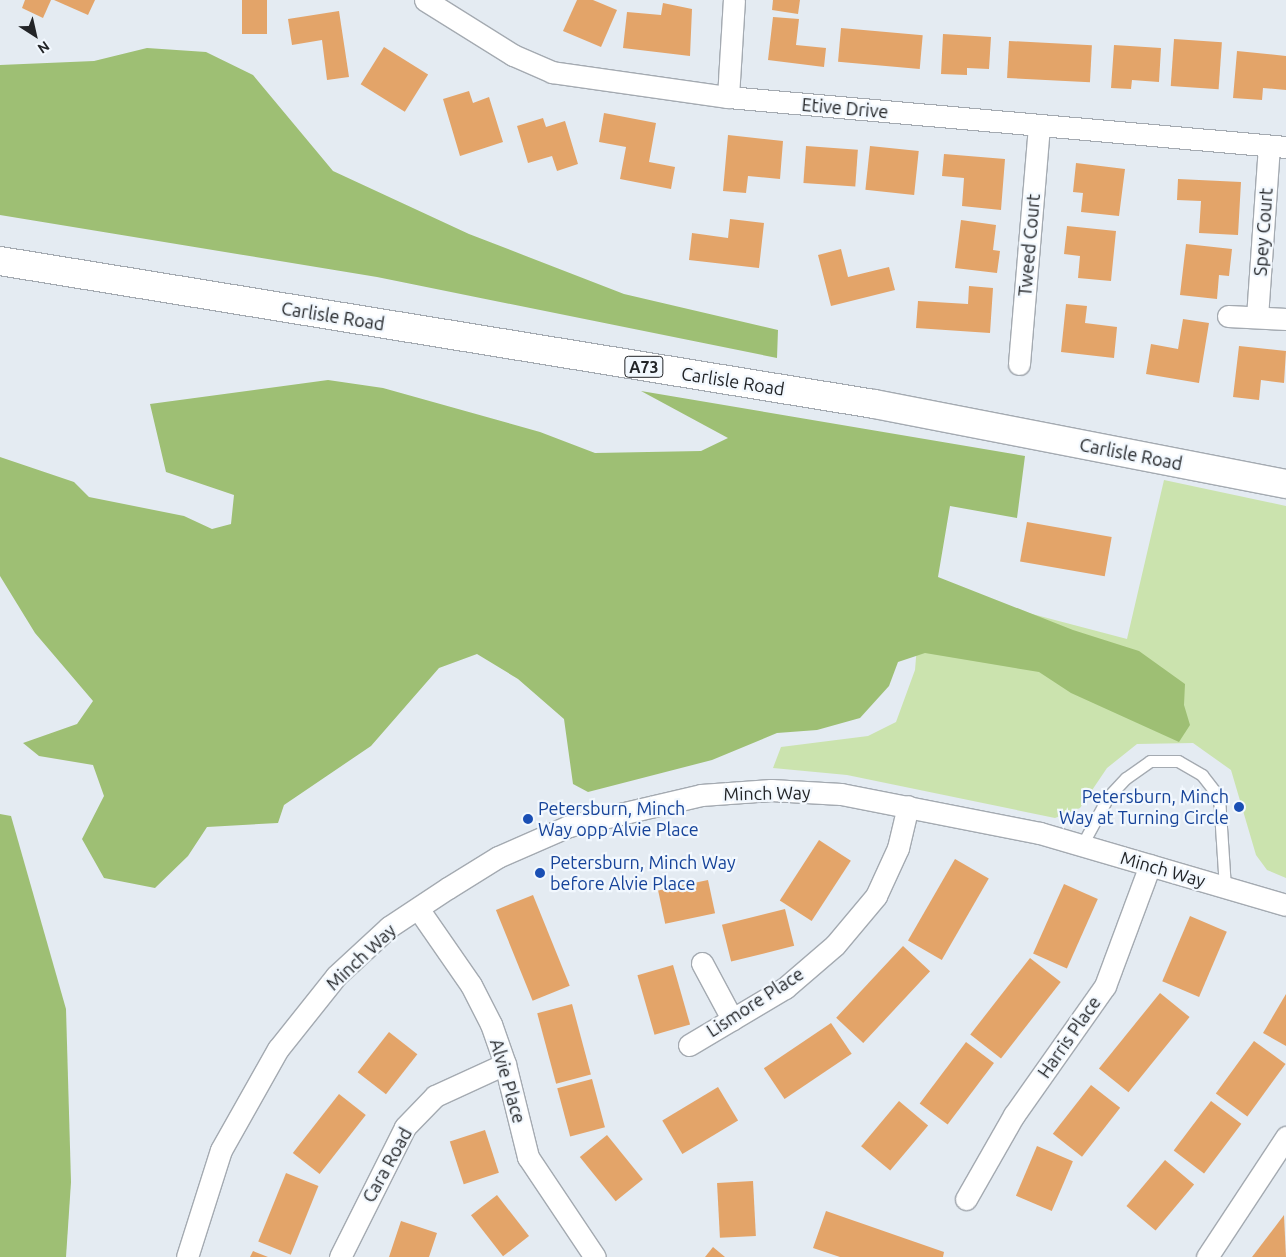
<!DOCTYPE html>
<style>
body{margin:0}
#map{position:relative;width:1286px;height:1257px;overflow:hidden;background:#e4ebf2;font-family:Ubuntu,sans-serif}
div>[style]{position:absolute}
.green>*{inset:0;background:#cbe3ae}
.forest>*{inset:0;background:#9ebf74}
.building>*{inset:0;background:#e3a469;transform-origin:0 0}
.roads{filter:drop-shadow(1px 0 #a4aab1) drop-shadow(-1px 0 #a4aab1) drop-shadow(0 1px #a4aab1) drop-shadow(0 -1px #a4aab1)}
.service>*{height:11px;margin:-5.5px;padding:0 5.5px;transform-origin:5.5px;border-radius:5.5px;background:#fff}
.minor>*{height:21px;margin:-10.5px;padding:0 10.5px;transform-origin:10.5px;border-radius:10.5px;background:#fff}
.primary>*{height:28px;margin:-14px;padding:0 14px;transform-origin:14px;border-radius:14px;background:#fff}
.dots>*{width:14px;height:14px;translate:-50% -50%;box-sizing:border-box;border:2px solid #f2f8fe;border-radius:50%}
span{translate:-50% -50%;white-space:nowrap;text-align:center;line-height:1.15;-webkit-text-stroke:4.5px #f2f8fe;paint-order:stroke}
.shield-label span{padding:1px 4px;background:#f2f8fe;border:1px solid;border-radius:4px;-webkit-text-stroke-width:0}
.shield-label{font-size:16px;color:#222427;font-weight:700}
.street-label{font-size:18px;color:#222427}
.transit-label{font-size:18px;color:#164399}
.right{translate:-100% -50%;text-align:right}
.left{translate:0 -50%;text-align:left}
.north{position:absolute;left:10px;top:10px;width:50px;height:50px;-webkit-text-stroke:4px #f2f8fe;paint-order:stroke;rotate:145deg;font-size:14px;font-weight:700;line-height:20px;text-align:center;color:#222427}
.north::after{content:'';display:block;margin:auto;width:18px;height:22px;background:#222427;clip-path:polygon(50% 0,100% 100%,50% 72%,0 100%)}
</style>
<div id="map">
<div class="green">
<div style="clip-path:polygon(1164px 480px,1286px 506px,1286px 878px,1267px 870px,1256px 855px,1231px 770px,1193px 743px,1137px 744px,1107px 768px,1080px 808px,1055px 818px,847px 775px,773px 768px,781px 747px,868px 736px,896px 722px,915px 670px,922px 585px,1127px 639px)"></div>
</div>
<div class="forest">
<div style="clip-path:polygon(147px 48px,206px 52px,253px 75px,333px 171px,469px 234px,624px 294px,778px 330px,777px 358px,377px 277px,0 215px,0 65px,94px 61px)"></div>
<div style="clip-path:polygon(328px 380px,383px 388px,540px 432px,595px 453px,701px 451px,728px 438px,641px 391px,1025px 456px,1017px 518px,950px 506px,938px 577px,1073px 630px,1139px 651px,1185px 684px,1184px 705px,1190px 725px,1179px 742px,1071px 693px,1039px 672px,925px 653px,898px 662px,889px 686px,860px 718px,817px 730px,777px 733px,712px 760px,588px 792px,573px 784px,564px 719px,518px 679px,477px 654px,439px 668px,371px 746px,284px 805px,278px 823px,207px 827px,188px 856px,155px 888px,104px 878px,82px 839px,104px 796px,93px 765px,39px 756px,23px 743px,77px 724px,93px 701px,35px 633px,0 576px,0 457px,74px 482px,89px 497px,184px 516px,212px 529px,231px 524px,234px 495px,166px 472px,150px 404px)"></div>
<div style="clip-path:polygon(0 814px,11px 816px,66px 1009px,71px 1182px,66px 1257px,0 1257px)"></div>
</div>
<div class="building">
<div style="clip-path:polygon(25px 0,51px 0,43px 18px,22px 8px)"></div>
<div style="clip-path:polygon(54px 0,95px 0,88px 15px)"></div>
<div style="left:242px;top:0;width:25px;height:34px"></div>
<div style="clip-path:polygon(577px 0,593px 0,617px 10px,601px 47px,563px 31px)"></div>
<div style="clip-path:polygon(773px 0,800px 0,798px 14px,772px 10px)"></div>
<div style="clip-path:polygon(663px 3px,692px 9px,690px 56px,623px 48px,627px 12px,661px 15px)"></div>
<div style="clip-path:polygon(339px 11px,349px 77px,327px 80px,322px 40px,292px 45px,288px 19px)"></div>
<div style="clip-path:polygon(773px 17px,799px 19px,796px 45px,826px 48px,824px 67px,768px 60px)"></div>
<div style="left:841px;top:28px;width:82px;height:34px;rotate:5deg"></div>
<div style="clip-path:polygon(943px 34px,991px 37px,989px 69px,967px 68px,967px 75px,941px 74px)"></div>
<div style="left:1174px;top:39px;width:48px;height:47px;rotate:4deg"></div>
<div style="left:1009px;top:41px;width:83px;height:37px;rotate:3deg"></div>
<div style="clip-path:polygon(1114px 45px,1161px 48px,1159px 82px,1132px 80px,1131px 89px,1111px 88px)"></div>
<div style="left:384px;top:47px;width:52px;height:44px;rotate:32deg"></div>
<div style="clip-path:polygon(1237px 51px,1286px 56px,1286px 90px,1263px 88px,1262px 100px,1233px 98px)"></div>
<div style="clip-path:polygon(469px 91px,473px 103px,489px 97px,503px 142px,460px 156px,443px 99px)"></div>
<div style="clip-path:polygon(604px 113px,656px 123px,649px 162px,675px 167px,671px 189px,620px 179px,626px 147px,599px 142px)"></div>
<div style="clip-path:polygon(543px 118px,546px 127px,565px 121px,578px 164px,557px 171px,552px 156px,528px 163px,517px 126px)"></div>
<div style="clip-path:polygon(728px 135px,783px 141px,780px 179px,748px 176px,746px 193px,723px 191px)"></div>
<div style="left:806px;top:146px;width:52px;height:37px;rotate:4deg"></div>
<div style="left:870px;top:146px;width:49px;height:44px;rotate:6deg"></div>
<div style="clip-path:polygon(944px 154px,1005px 159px,1001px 210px,962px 206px,964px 178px,942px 176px)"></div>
<div style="clip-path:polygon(1076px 163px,1125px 169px,1119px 216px,1081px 212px,1083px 193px,1073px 192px)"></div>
<div style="clip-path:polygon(1178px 179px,1241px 182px,1238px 235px,1199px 233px,1201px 201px,1177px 200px)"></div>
<div style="clip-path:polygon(730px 219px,764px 223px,759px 268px,689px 260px,692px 233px,728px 238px)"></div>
<div style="clip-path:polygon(961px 220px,996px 225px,993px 250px,1000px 251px,997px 273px,955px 268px)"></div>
<div style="clip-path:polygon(1067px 226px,1116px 231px,1111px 281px,1078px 278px,1080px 256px,1064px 254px)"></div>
<div style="clip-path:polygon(1186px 244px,1232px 249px,1229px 276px,1219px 275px,1217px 299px,1180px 295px)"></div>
<div style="clip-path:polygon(841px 249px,848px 277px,889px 267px,895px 290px,831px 306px,818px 255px)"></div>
<div style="clip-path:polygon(969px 286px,993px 288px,990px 333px,916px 328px,918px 301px,968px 304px)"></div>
<div style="clip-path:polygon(1066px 304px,1087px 306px,1085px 323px,1117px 327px,1114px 358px,1061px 352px)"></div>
<div style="clip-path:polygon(1183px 319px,1209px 323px,1199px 383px,1146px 374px,1151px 344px,1178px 349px)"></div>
<div style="clip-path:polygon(1239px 346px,1286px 351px,1284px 383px,1261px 380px,1259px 400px,1233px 397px)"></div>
<div style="left:1027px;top:522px;width:86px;height:40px;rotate:10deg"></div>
<div style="left:819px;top:840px;width:38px;height:72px;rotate:33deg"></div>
<div style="left:955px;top:859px;width:39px;height:94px;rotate:30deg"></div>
<div style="left:708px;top:880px;width:34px;height:51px;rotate:78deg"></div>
<div style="left:1064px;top:884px;width:37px;height:76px;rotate:24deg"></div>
<div style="left:533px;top:895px;width:98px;height:40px;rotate:68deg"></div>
<div style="left:785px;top:909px;width:38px;height:65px;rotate:76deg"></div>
<div style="left:1190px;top:916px;width:40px;height:71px;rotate:23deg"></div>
<div style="left:903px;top:946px;width:37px;height:98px;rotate:43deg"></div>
<div style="left:1030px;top:958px;width:39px;height:97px;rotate:38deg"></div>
<div style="left:673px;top:965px;width:62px;height:37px;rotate:74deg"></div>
<div style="left:1160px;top:993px;width:38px;height:97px;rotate:39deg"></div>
<div style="clip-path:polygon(1286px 994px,1286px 1046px,1263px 1033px)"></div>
<div style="left:572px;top:1004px;width:73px;height:36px;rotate:75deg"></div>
<div style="left:831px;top:1023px;width:37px;height:81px;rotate:56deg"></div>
<div style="left:389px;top:1032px;width:36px;height:51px;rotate:38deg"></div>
<div style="left:1254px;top:1041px;width:39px;height:65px;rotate:36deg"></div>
<div style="left:966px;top:1042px;width:35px;height:77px;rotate:37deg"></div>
<div style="left:592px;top:1079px;width:50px;height:36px;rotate:75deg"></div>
<div style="left:1091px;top:1085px;width:37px;height:62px;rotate:38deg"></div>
<div style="left:718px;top:1087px;width:39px;height:65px;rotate:59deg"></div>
<div style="left:339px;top:1094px;width:34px;height:75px;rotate:38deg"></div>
<div style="left:899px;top:1101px;width:38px;height:59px;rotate:40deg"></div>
<div style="left:1211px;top:1101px;width:38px;height:62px;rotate:37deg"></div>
<div style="left:485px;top:1130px;width:45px;height:37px;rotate:72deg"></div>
<div style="left:607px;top:1135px;width:57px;height:35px;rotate:51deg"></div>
<div style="left:1037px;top:1146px;width:39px;height:54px;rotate:23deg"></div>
<div style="left:1165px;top:1160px;width:38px;height:60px;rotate:40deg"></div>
<div style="left:286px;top:1173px;width:35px;height:74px;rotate:22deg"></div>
<div style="left:753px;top:1181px;width:55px;height:36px;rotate:87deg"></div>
<div style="left:497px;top:1195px;width:52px;height:33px;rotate:52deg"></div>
<div style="clip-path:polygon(826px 1211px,944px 1252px,943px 1257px,840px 1257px,813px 1248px)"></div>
<div style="clip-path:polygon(1284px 1215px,1286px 1257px,1252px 1257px)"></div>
<div style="clip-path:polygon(401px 1221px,437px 1233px,429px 1257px,389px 1257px)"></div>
<div style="clip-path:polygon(713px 1247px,725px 1257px,705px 1257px)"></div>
<div style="clip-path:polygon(253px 1251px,268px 1257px,250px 1257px)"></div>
</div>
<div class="roads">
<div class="service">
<div style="left:1082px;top:845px;width:55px;rotate:-61.6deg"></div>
<div style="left:1108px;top:797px;width:26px;rotate:-47deg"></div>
<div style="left:1126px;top:778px;width:29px;rotate:-35deg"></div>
<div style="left:1150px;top:761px;width:28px"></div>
<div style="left:1178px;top:761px;width:28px;rotate:30deg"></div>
<div style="left:1202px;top:775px;width:28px;rotate:52deg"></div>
<div style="left:1219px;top:797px;width:90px;rotate:86.2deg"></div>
</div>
<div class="minor">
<div style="left:425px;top:0;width:104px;rotate:32deg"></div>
<div style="left:513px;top:55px;width:43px;rotate:23.6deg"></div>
<div style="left:552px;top:72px;width:178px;rotate:8.1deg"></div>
<div style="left:728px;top:97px;width:560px;rotate:5.12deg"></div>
<div style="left:728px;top:97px;width:97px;rotate:-86.5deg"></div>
<div style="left:1228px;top:316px;width:58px;rotate:3deg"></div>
<div style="left:1257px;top:317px;width:171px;rotate:-86deg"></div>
<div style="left:1019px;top:364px;width:239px;rotate:-85.2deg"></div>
<div style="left:419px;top:910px;width:91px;rotate:55.3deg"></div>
<div style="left:471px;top:985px;width:44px;rotate:62.9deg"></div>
<div style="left:491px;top:1024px;width:42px;rotate:70.7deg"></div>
<div style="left:505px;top:1064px;width:96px;rotate:76.1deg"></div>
<div style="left:528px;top:1157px;width:120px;rotate:56.2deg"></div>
<div style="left:702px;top:963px;width:64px;rotate:61.8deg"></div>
<div style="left:689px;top:1045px;width:112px;rotate:-30.7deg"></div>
<div style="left:785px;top:988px;width:66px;rotate:-40.7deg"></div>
<div style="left:835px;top:945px;width:64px;rotate:-50.1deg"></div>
<div style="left:876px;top:896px;width:53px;rotate:-65.4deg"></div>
<div style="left:898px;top:848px;width:43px;rotate:-76.6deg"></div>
<div style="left:966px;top:1199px;width:97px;rotate:-60.3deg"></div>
<div style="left:1014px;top:1115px;width:158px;rotate:-54.8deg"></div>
<div style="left:1105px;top:986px;width:129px;rotate:-69.6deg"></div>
<div style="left:187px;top:1257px;width:112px;rotate:-72.4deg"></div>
<div style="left:221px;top:1150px;width:116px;rotate:-60.6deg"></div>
<div style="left:278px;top:1049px;width:93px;rotate:-51.5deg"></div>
<div style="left:336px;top:976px;width:72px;rotate:-42.8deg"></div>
<div style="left:389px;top:927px;width:71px;rotate:-33.5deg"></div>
<div style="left:448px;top:888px;width:59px;rotate:-31.8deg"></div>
<div style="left:498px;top:857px;width:77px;rotate:-23.6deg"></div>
<div style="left:569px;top:826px;width:136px;rotate:-13.2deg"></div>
<div style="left:701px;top:795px;width:70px;rotate:-4.1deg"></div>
<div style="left:771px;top:790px;width:70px;rotate:3.3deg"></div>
<div style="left:841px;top:794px;width:203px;rotate:11.1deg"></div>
<div style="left:1040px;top:833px;width:256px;rotate:16.3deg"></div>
<div style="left:340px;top:1257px;width:145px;rotate:-63.4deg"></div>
<div style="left:405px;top:1127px;width:43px;rotate:-45.9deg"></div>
<div style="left:435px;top:1096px;width:77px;rotate:-24.6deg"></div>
<div style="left:1207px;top:1257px;width:144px;rotate:-56.6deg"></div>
</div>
<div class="primary">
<div style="left:0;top:261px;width:886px;rotate:9.29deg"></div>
<div style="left:874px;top:404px;width:420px;rotate:11deg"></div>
</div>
</div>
<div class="dots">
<div style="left:1239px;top:807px;background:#1a4fb4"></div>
<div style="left:528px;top:819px;background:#1a4fb4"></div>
<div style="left:540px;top:873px;background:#1a4fb4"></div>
</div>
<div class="shield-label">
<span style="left:644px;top:367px">A73</span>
</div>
<div class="street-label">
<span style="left:845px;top:108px;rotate:5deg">Etive Drive</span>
<span style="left:1263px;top:232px;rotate:-86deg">Spey Court</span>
<span style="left:1029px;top:245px;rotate:-85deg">Tweed Court</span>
<span style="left:333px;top:316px;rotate:9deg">Carlisle Road</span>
<span style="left:733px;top:381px;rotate:9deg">Carlisle Road</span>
<span style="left:1131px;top:454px;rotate:11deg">Carlisle Road</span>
<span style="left:767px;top:793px;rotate:-1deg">Minch Way</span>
<span style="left:1163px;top:869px;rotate:16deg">Minch Way</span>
<span style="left:361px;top:957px;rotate:-43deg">Minch Way</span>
<span style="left:755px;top:1002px;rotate:-33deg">Lismore Place</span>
<span style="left:1069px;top:1037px;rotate:-55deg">Harris Place</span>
<span style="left:508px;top:1081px;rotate:74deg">Alvie Place</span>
<span style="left:387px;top:1165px;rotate:-61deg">Cara Road</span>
</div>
<div class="transit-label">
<span class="right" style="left:1229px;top:807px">Petersburn, Minch<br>Way at Turning Circle</span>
<span class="left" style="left:538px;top:819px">Petersburn, Minch<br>Way opp Alvie Place</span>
<span class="left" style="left:550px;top:873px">Petersburn, Minch Way<br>before Alvie Place</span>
</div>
<div class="north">N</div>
</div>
